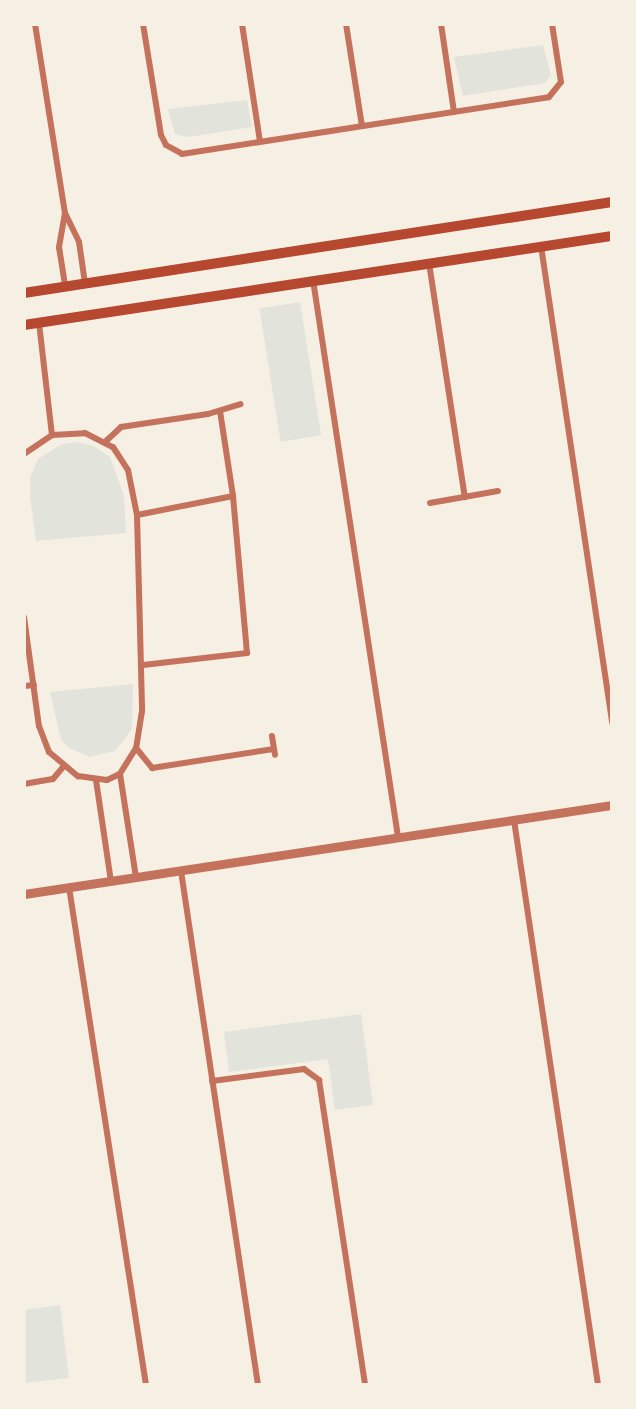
<!DOCTYPE html>
<style>
body{margin:0}
#map{position:relative;width:636px;height:1409px;overflow:hidden;background:#f6efe4;font-family:"Varela Round",sans-serif}
div>[style]{position:absolute}
.green>*{inset:0;background:#e2e4dc;transform-origin:0 0}
.minor>*{height:6px;margin:-3px;padding:0 3px;transform-origin:3px;border-radius:3px;background:#c5725c}
.tertiary>*{height:9px;margin:-4.5px;padding:0 4.5px;transform-origin:4.5px;border-radius:4.5px;background:#c5725c}
.secondary>*{height:10px;margin:-5px;padding:0 5px;transform-origin:5px;border-radius:5px;background:#b5482f}
span{translate:-50% -50%;white-space:nowrap;text-align:center;line-height:1.15;-webkit-text-stroke:4.5px #f6efe4;paint-order:stroke}
.frame{position:absolute;inset:0;border:26px solid #f6efe4;pointer-events:none}
</style>
<div id="map">
<div class="green">
<div style="clip-path:polygon(543px 45px,551px 75px,545px 83px,463px 96px,454px 57px)"></div>
<div style="clip-path:polygon(247px 100px,252px 127px,188px 137px,175px 134px,168px 109px)"></div>
<div style="left:300px;top:302px;width:135px;height:41px;rotate:81deg"></div>
<div style="clip-path:polygon(78px 442px,94px 446px,110px 457px,124px 496px,126px 533px,36px 541px,30px 497px,30px 478px,38px 459px,62px 444px)"></div>
<div style="clip-path:polygon(133px 684px,132px 729px,115px 751px,90px 757px,69px 748px,61px 740px,50px 692px)"></div>
<div style="clip-path:polygon(361px 1014px,373px 1105px,335px 1110px,328px 1059px,229px 1072px,224px 1032px)"></div>
<div style="clip-path:polygon(60px 1305px,69px 1378px,24px 1383px,24px 1310px)"></div>
</div>
<div class="minor">
<div style="left:35px;top:24px;width:191px;rotate:81deg"></div>
<div style="left:65px;top:213px;width:35px;rotate:100deg"></div>
<div style="left:59px;top:247px;width:39px;rotate:81deg"></div>
<div style="left:143px;top:24px;width:112px;rotate:80.8deg"></div>
<div style="left:161px;top:135px;width:11px;rotate:63deg"></div>
<div style="left:166px;top:145px;width:18px;rotate:29deg"></div>
<div style="left:182px;top:154px;width:371px;rotate:-8.8deg"></div>
<div style="left:549px;top:97px;width:19px;rotate:-51deg"></div>
<div style="left:561px;top:82px;width:59px;rotate:-98.8deg"></div>
<div style="left:242px;top:24px;width:119px;rotate:81.3deg"></div>
<div style="left:346px;top:24px;width:103px;rotate:81.1deg"></div>
<div style="left:441px;top:24px;width:89px;rotate:81.6deg"></div>
<div style="left:65px;top:213px;width:32px;rotate:64deg"></div>
<div style="left:79px;top:242px;width:41px;rotate:81.7deg"></div>
<div style="left:541px;top:246px;width:482px;rotate:81.5deg"></div>
<div style="left:429px;top:263px;width:237px;rotate:81.3deg"></div>
<div style="left:313px;top:280px;width:563px;rotate:81.32deg"></div>
<div style="left:39px;top:323px;width:113px;rotate:83.4deg"></div>
<div style="left:105px;top:442px;width:22px;rotate:-43deg"></div>
<div style="left:121px;top:427px;width:88px;rotate:-8.5deg"></div>
<div style="left:208px;top:414px;width:34px;rotate:-17deg"></div>
<div style="left:24px;top:454px;width:34px;rotate:-34deg"></div>
<div style="left:52px;top:435px;width:33px;rotate:-3deg"></div>
<div style="left:85px;top:433px;width:31px;rotate:27deg"></div>
<div style="left:113px;top:447px;width:27px;rotate:57deg"></div>
<div style="left:128px;top:470px;width:46px;rotate:78.7deg"></div>
<div style="left:137px;top:515px;width:196px;rotate:88.5deg"></div>
<div style="left:142px;top:711px;width:37px;rotate:99deg"></div>
<div style="left:136px;top:748px;width:31px;rotate:122deg"></div>
<div style="left:430px;top:503px;width:69px;rotate:-10deg"></div>
<div style="left:137px;top:515px;width:98px;rotate:-11.2deg"></div>
<div style="left:24px;top:617px;width:110px;rotate:82.2deg"></div>
<div style="left:39px;top:726px;width:28px;rotate:69deg"></div>
<div style="left:49px;top:752px;width:38px;rotate:40deg"></div>
<div style="left:78px;top:776px;width:29px;rotate:8deg"></div>
<div style="left:107px;top:780px;width:14px;rotate:-25deg"></div>
<div style="left:143px;top:665px;width:105px;rotate:-6.6deg"></div>
<div style="left:247px;top:653px;width:158px;rotate:-95.1deg"></div>
<div style="left:233px;top:496px;width:86px;rotate:-98.7deg"></div>
<div style="left:24px;top:686px;width:10px;rotate:-6deg"></div>
<div style="left:272px;top:736px;width:19px;rotate:81deg"></div>
<div style="left:136px;top:748px;width:26px;rotate:51deg"></div>
<div style="left:152px;top:768px;width:123px;rotate:-8.9deg"></div>
<div style="left:120px;top:774px;width:104px;rotate:81.2deg"></div>
<div style="left:96px;top:780px;width:102px;rotate:81.6deg"></div>
<div style="left:24px;top:784px;width:29px;rotate:-10deg"></div>
<div style="left:53px;top:779px;width:17px;rotate:-50deg"></div>
<div style="left:514px;top:820px;width:571px;rotate:81.54deg"></div>
<div style="left:181px;top:871px;width:520px;rotate:81.48deg"></div>
<div style="left:69px;top:887px;width:504px;rotate:81.21deg"></div>
<div style="left:212px;top:1081px;width:93px;rotate:-7.4deg"></div>
<div style="left:304px;top:1069px;width:19px;rotate:36deg"></div>
<div style="left:319px;top:1080px;width:308px;rotate:81.4deg"></div>
</div>
<div class="tertiary">
<div style="left:24px;top:894px;width:595px;rotate:-8.61deg"></div>
</div>
<div class="secondary">
<div style="left:24px;top:293px;width:595px;rotate:-8.8deg"></div>
<div style="left:24px;top:325px;width:595px;rotate:-8.61deg"></div>
</div>
<div class="frame"></div>
</div>
